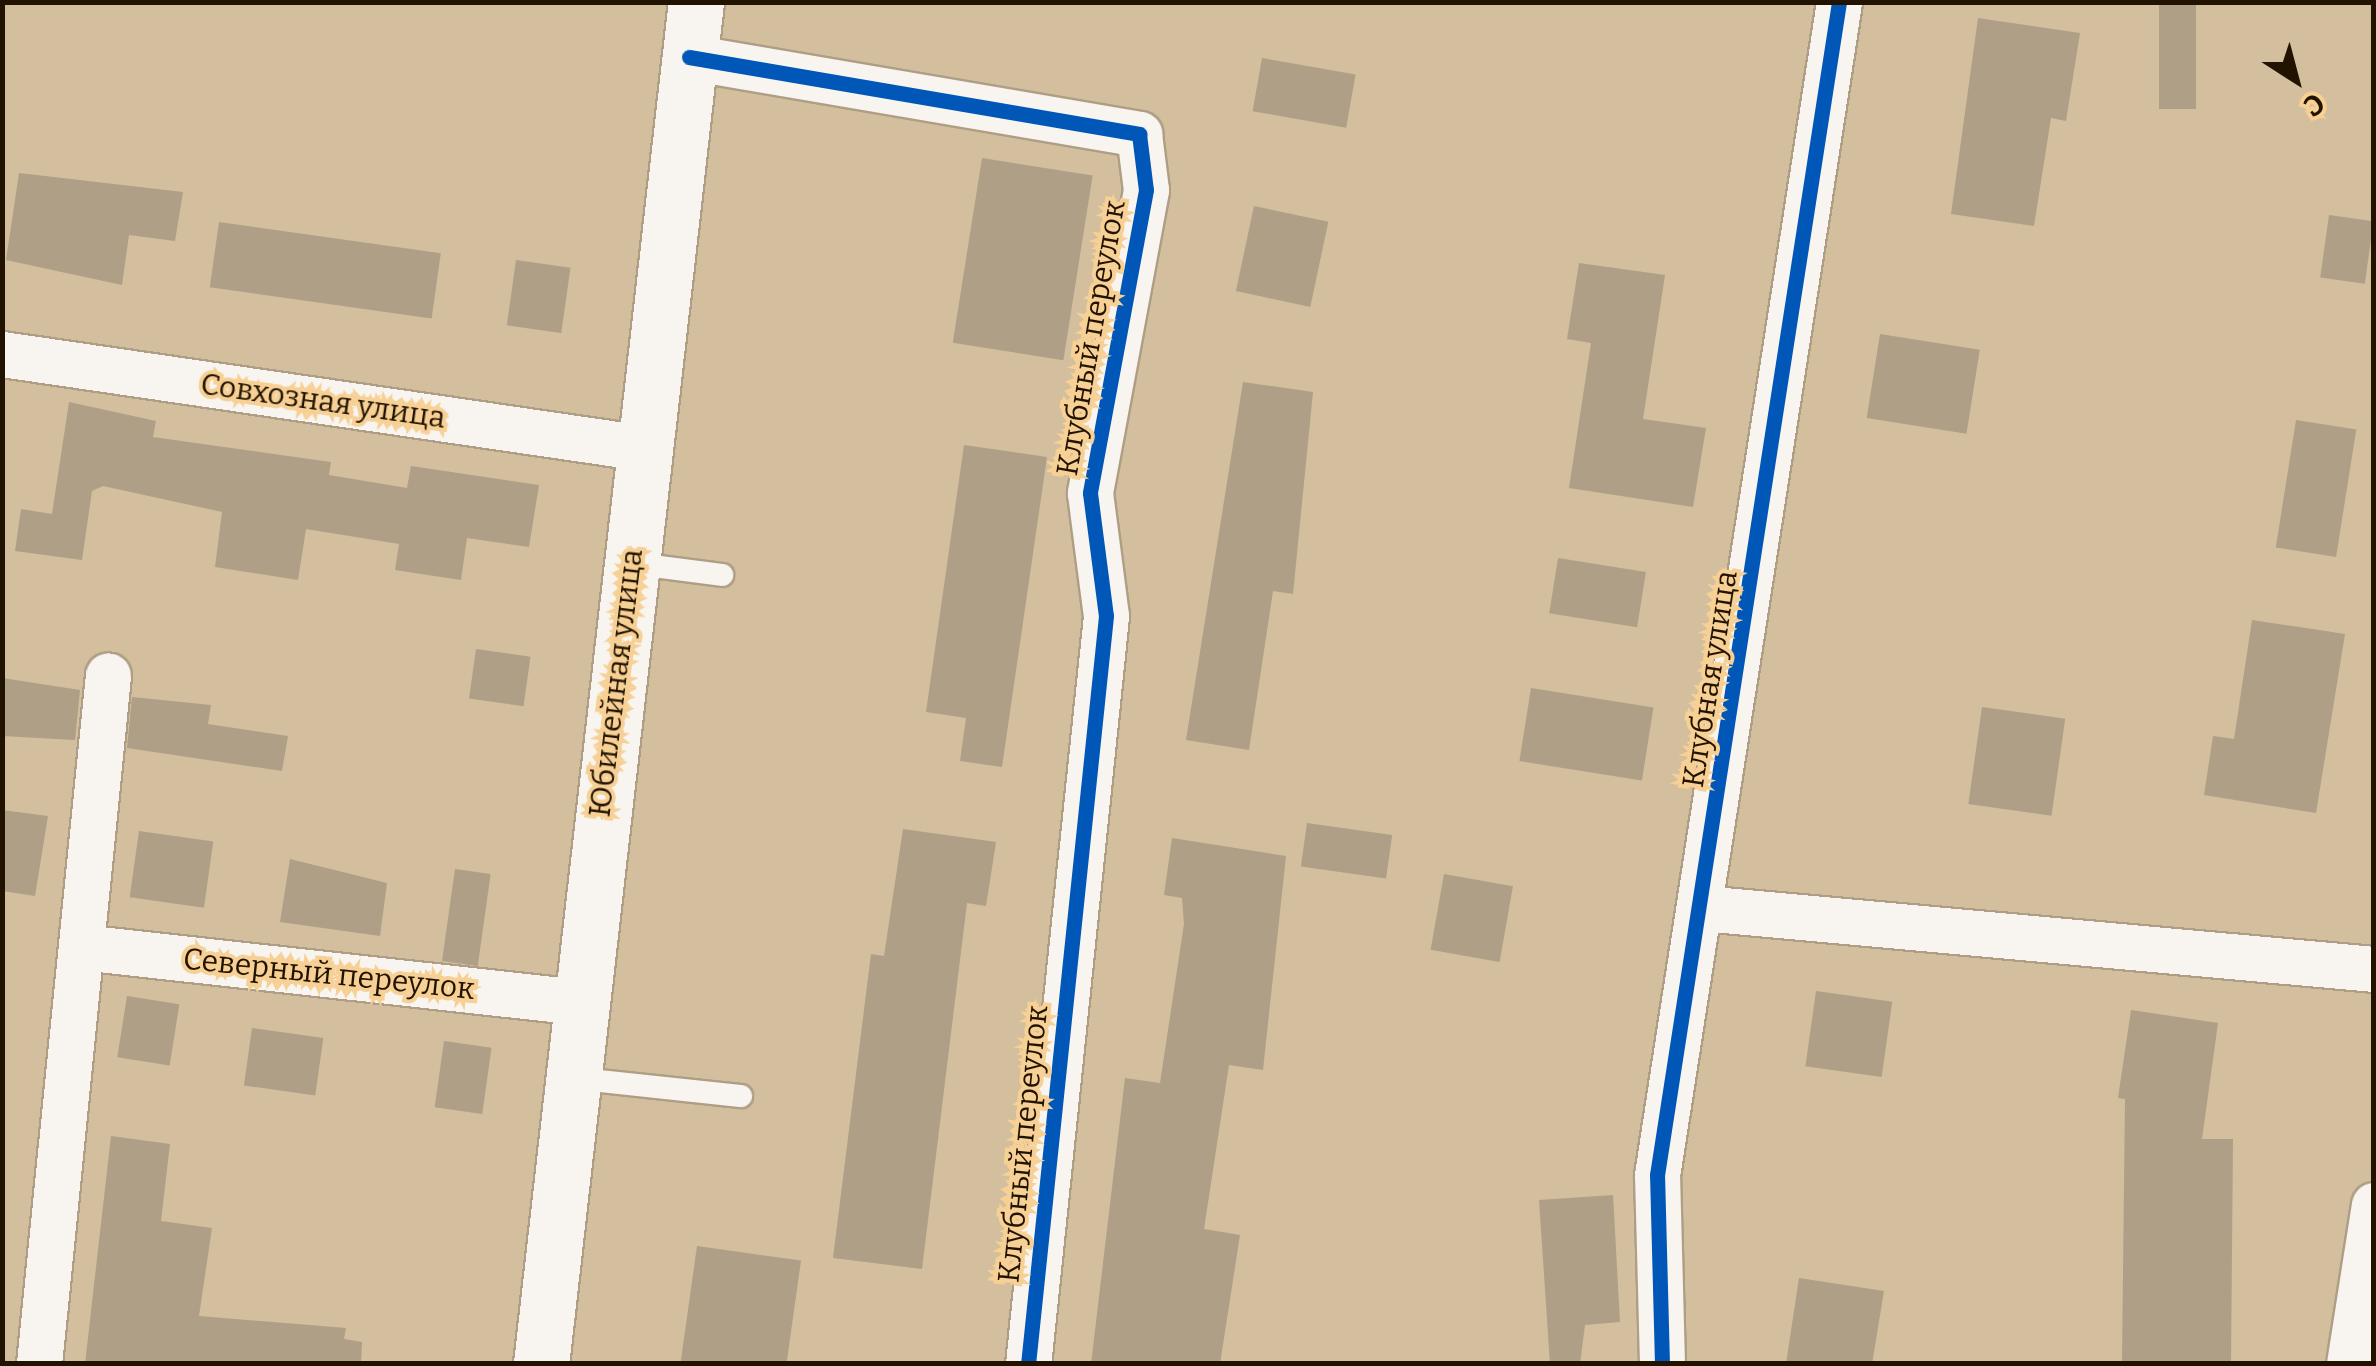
<!DOCTYPE html>
<meta charset="utf-8">
<style>
body{margin:0}
#map{position:relative;width:2376px;height:1366px;overflow:hidden;background:#d3be9e;font-family:Bitter,serif}
div>[style]{position:absolute}
.building>*{inset:0;background:#af9f86;transform-origin:0 0}
.roads{filter:drop-shadow(2px 0 #af9e85) drop-shadow(-2px 0 #af9e85) drop-shadow(0 2px #af9e85) drop-shadow(0 -2px #af9e85)}
.service>*{height:22px;margin:-11px;padding:0 11px;transform-origin:11px;border-radius:11px;background:#f8f5f0}
.minor>*{height:45px;margin:-22.5px;padding:0 22.5px;transform-origin:22.5px;border-radius:22.5px;background:#f8f5f0}
.tertiary>*{height:55px;margin:-27.5px;padding:0 27.5px;transform-origin:27.5px;border-radius:27.5px;background:#f8f5f0}
.cycleway>*{height:15px;margin:-7.5px;padding:0 7.5px;transform-origin:7.5px;border-radius:7.5px;background:#0057b8}
span{translate:-50% -50%;white-space:nowrap;text-align:center;line-height:1.15;-webkit-text-stroke:8px #f6d095;paint-order:stroke}
.street-label{font-size:30px;color:#211300}
.frame{position:absolute;inset:0;border:5px solid #211300;pointer-events:none}
.north{position:absolute;left:2246px;top:30px;width:100px;height:100px;-webkit-text-stroke:8px #f6d095;paint-order:stroke;rotate:144deg;font-size:28px;font-weight:700;line-height:40px;text-align:center;color:#211300}
.north::after{content:'';display:block;margin:auto;width:35px;height:45px;background:#211300;clip-path:polygon(50% 0,100% 100%,50% 72%,0 100%)}
</style>
<div id="map">
<div class="building">
<div style="left:2159px;top:2px;width:37px;height:107px"></div>
<div style="clip-path:polygon(1978px 18px,2080px 33px,2066px 121px,2051px 118px,2034px 226px,1951px 214px)"></div>
<div style="left:1262px;top:58px;width:95px;height:54px;rotate:10deg"></div>
<div style="left:982px;top:158px;width:112px;height:187px;rotate:9deg"></div>
<div style="clip-path:polygon(19px 173px,183px 192px,175px 241px,129px 235px,122px 285px,6px 260px)"></div>
<div style="left:1254px;top:206px;width:76px;height:87px;rotate:12deg"></div>
<div style="left:2329px;top:215px;width:45px;height:63px;rotate:8deg"></div>
<div style="left:219px;top:222px;width:224px;height:66px;rotate:8deg"></div>
<div style="left:516px;top:260px;width:55px;height:66px;rotate:8deg"></div>
<div style="clip-path:polygon(1579px 263px,1665px 275px,1643px 419px,1706px 428px,1693px 507px,1569px 488px,1591px 343px,1567px 339px)"></div>
<div style="left:1880px;top:334px;width:101px;height:85px;rotate:9deg"></div>
<div style="clip-path:polygon(1243px 382px,1313px 392px,1293px 594px,1273px 591px,1249px 750px,1186px 740px)"></div>
<div style="clip-path:polygon(69px 402px,156px 421px,153px 437px,331px 462px,329px 475px,407px 488px,411px 466px,539px 485px,529px 547px,467px 538px,461px 580px,395px 570px,399px 544px,306px 529px,298px 580px,215px 567px,222px 512px,103px 486px,92px 491px,82px 560px,15px 551px,21px 509px,52px 514px)"></div>
<div style="left:2296px;top:420px;width:61px;height:129px;rotate:9deg"></div>
<div style="clip-path:polygon(964px 445px,1047px 457px,1002px 767px,960px 761px,966px 718px,926px 712px)"></div>
<div style="left:1558px;top:558px;width:89px;height:56px;rotate:9deg"></div>
<div style="clip-path:polygon(2252px 620px,2345px 634px,2316px 813px,2204px 795px,2213px 736px,2234px 739px)"></div>
<div style="left:476px;top:649px;width:55px;height:50px;rotate:8deg"></div>
<div style="clip-path:polygon(2px 678px,80px 690px,75px 740px,2px 736px)"></div>
<div style="left:1531px;top:688px;width:124px;height:74px;rotate:9deg"></div>
<div style="clip-path:polygon(132px 697px,211px 705px,208px 724px,288px 736px,282px 771px,127px 748px)"></div>
<div style="left:1982px;top:707px;width:84px;height:98px;rotate:8deg"></div>
<div style="clip-path:polygon(2px 810px,48px 816px,35px 896px,2px 891px)"></div>
<div style="left:1307px;top:823px;width:86px;height:44px;rotate:8deg"></div>
<div style="clip-path:polygon(903px 829px,996px 842px,986px 906px,967px 903px,922px 1269px,833px 1258px,871px 954px,884px 956px)"></div>
<div style="left:139px;top:831px;width:75px;height:67px;rotate:8deg"></div>
<div style="clip-path:polygon(1172px 838px,1286px 856px,1263px 1070px,1229px 1065px,1204px 1229px,1240px 1235px,1220px 1364px,1091px 1364px,1125px 1078px,1160px 1083px,1184px 924px,1182px 898px,1164px 895px)"></div>
<div style="clip-path:polygon(290px 859px,387px 883px,380px 936px,280px 922px)"></div>
<div style="left:455px;top:869px;width:36px;height:93px;rotate:8deg"></div>
<div style="left:1444px;top:874px;width:70px;height:77px;rotate:10deg"></div>
<div style="left:1816px;top:991px;width:77px;height:76px;rotate:8deg"></div>
<div style="left:127px;top:996px;width:53px;height:62px;rotate:9deg"></div>
<div style="clip-path:polygon(2131px 1010px,2218px 1023px,2202px 1139px,2233px 1139px,2231px 1363px,2122px 1362px,2125px 1099px,2118px 1098px)"></div>
<div style="left:252px;top:1028px;width:72px;height:58px;rotate:8deg"></div>
<div style="left:444px;top:1041px;width:48px;height:67px;rotate:8deg"></div>
<div style="clip-path:polygon(111px 1136px,170px 1144px,161px 1221px,212px 1228px,199px 1316px,346px 1328px,344px 1339px,362px 1342px,361px 1364px,85px 1364px)"></div>
<div style="clip-path:polygon(1613px 1195px,1620px 1322px,1585px 1325px,1580px 1364px,1550px 1364px,1539px 1200px)"></div>
<div style="left:697px;top:1246px;width:105px;height:119px;rotate:8deg"></div>
<div style="clip-path:polygon(1799px 1278px,1884px 1291px,1872px 1364px,1786px 1364px)"></div>
</div>
<div class="roads">
<div class="service">
<div style="left:630px;top:563px;width:93px;rotate:7.4deg"></div>
<div style="left:572px;top:1078px;width:170px;rotate:6.1deg"></div>
</div>
<div class="minor">
<div style="left:689px;top:57px;width:457px;rotate:9.7deg"></div>
<div style="left:1139px;top:134px;width:56px;rotate:82.9deg"></div>
<div style="left:1146px;top:190px;width:308px;rotate:100.5deg"></div>
<div style="left:1090px;top:493px;width:124px;rotate:82.6deg"></div>
<div style="left:1106px;top:616px;width:752px;rotate:95.95deg"></div>
<div style="left:2px;top:354px;width:649px;rotate:8.33deg"></div>
<div style="left:1702px;top:908px;width:675px;rotate:5.19deg"></div>
<div style="left:81px;top:947px;width:499px;rotate:6.3deg"></div>
<div style="left:39px;top:1364px;width:692px;rotate:-84.28deg"></div>
<div style="left:1662px;top:1364px;width:189px;rotate:-91.5deg"></div>
<div style="left:1657px;top:1175px;width:1187px;rotate:-81.18deg"></div>
<div style="left:2349px;top:1364px;width:161px;rotate:-81.1deg"></div>
</div>
<div class="tertiary">
<div style="left:541px;top:1364px;width:1371px;rotate:-83.51deg"></div>
</div>
</div>
<div class="cycleway">
<div style="left:689px;top:57px;width:457px;rotate:9.7deg"></div>
<div style="left:1139px;top:134px;width:56px;rotate:82.9deg"></div>
<div style="left:1146px;top:190px;width:308px;rotate:100.5deg"></div>
<div style="left:1090px;top:493px;width:124px;rotate:82.6deg"></div>
<div style="left:1106px;top:616px;width:752px;rotate:95.95deg"></div>
<div style="left:1662px;top:1364px;width:189px;rotate:-91.5deg"></div>
<div style="left:1657px;top:1175px;width:1187px;rotate:-81.18deg"></div>
</div>
<div class="street-label">
<span style="left:1091px;top:338px;rotate:-80deg">Клубный переулок</span>
<span style="left:323px;top:401px;rotate:8deg">Совхозная улица</span>
<span style="left:1710px;top:679px;rotate:-81deg">Клубная улица</span>
<span style="left:616px;top:683px;rotate:-83deg">Юбилейная улица</span>
<span style="left:329px;top:974px;rotate:6deg">Северный переулок</span>
<span style="left:1023px;top:1144px;rotate:-84deg">Клубный переулок</span>
</div>
<div class="frame"></div>
<div class="north">С</div>
</div>
